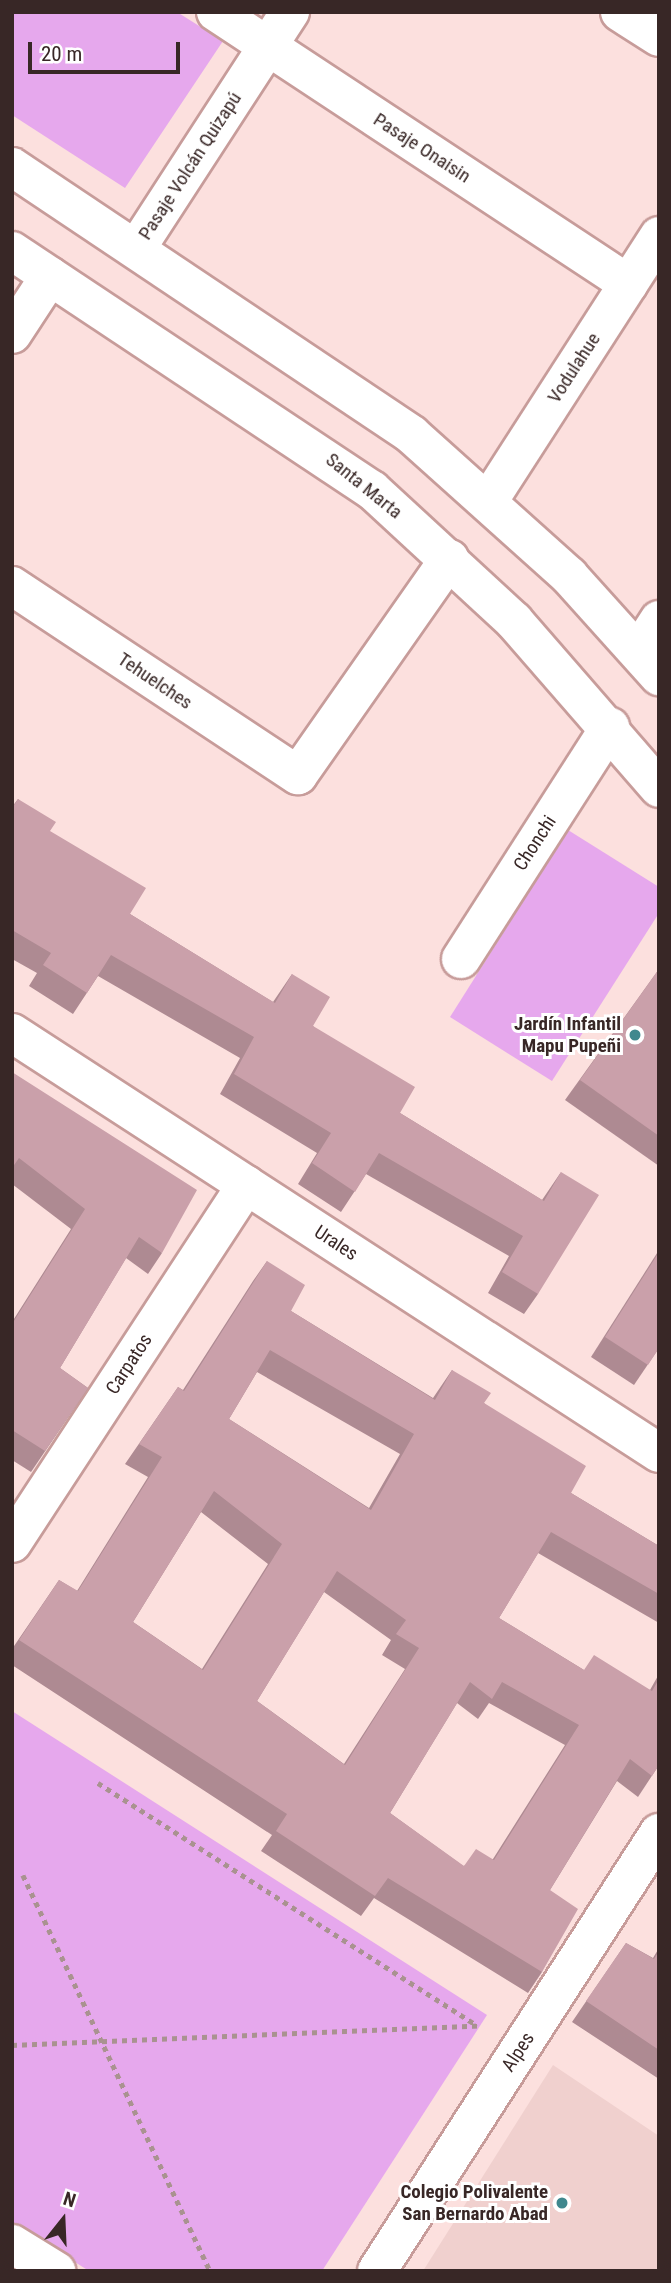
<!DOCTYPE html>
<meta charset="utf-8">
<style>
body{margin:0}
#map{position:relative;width:671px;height:2283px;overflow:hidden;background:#fce0de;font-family:"Roboto Condensed",sans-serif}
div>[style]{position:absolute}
.built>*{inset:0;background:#f0d0ce}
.green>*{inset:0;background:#e6a8ed}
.path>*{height:4.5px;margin-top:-2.25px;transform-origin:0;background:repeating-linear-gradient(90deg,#a99290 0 5px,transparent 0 10px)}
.roads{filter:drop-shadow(2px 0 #c79c9a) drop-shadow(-2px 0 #c79c9a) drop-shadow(0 2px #c79c9a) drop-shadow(0 -2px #c79c9a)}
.minor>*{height:38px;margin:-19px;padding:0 19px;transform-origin:19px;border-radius:19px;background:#fff}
.tertiary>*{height:38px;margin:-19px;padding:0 19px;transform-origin:19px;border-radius:19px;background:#fff}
.wall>*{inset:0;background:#ae8a92}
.building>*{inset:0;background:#caa0aa}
.dots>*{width:19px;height:19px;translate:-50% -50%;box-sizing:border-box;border:4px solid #fff;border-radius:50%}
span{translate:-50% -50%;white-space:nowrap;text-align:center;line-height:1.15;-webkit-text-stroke:6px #fff;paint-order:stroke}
.street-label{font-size:19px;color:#382726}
.poi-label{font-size:19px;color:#382726;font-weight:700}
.right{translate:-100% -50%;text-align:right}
.frame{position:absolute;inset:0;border:14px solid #382726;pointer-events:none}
.north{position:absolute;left:28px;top:2185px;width:70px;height:70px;-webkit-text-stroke:5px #fff;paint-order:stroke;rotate:18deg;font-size:19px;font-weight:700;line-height:28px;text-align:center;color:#382726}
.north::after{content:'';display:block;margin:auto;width:24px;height:32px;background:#382726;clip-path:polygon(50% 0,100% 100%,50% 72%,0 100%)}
.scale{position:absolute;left:28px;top:42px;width:152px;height:32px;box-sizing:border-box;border:4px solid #382726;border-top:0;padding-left:9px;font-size:21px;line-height:24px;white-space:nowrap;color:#382726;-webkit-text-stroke:5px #fff;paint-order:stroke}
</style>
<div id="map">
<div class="built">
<div style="clip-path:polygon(553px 2065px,659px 2136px,659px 2271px,423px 2271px)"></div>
</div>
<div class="green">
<div style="clip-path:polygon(12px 12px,177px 12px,223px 41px,125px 188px,12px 115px)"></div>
<div style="clip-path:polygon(568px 830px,659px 887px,659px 913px,552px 1081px,450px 1017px)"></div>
<div style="clip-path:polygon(12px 1711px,487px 2015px,322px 2271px,89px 2271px,12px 2222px)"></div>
</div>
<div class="path">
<div style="left:98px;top:1783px;width:450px;rotate:32.6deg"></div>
<div style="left:23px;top:1875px;width:438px;rotate:64.7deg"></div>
<div style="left:12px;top:2045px;width:468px;rotate:-2.4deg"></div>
</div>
<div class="roads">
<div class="minor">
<div style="left:216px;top:12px;width:494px;rotate:33.4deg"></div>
<div style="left:620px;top:12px;width:46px;rotate:32.7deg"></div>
<div style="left:136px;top:249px;width:283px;rotate:-57deg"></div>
<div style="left:12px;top:334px;width:69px;rotate:-56.8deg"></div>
<div style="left:489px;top:500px;width:314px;rotate:-57.2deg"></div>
<div style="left:12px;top:586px;width:343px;rotate:33.5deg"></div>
<div style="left:298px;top:775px;width:264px;rotate:-55deg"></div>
<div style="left:639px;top:651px;width:37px;rotate:-57deg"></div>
<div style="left:461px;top:959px;width:276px;rotate:-57.3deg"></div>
<div style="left:12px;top:1033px;width:771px;rotate:32.99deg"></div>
<div style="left:12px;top:1543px;width:428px;rotate:-56.8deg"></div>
<div style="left:12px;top:2244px;width:52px;rotate:31.5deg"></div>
<div style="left:377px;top:2271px;width:521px;rotate:-57.23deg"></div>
</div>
<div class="tertiary">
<div style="left:12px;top:167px;width:481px;rotate:33.8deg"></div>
<div style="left:412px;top:435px;width:211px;rotate:41.9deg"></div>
<div style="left:569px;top:576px;width:135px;rotate:48deg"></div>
<div style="left:12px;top:251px;width:432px;rotate:33.6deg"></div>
<div style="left:372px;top:490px;width:193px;rotate:42.7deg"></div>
<div style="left:514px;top:621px;width:221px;rotate:49deg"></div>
</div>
</div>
<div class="wall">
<div style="clip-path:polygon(18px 799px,130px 914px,273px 1002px,292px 974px,313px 1026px,400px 1113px,542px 1200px,561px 1172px,538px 1294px,524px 1314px,488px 1293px,509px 1256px,366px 1174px,341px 1212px,298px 1184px,317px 1153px,220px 1094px,240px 1058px,98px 976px,73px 1014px,29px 986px,37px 973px,12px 959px,12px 807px)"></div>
<div style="clip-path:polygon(659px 969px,659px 1166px,565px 1100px)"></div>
<div style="clip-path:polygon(12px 1072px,162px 1253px,148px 1274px,126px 1258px,60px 1368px,88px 1388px,31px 1472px,12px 1460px,12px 1322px,71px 1229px,12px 1184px)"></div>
<div style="clip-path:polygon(659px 1250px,659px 1348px,634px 1385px,591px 1357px)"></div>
<div style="clip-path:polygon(evenodd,267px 1261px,291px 1311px,433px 1398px,452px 1370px,571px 1493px,659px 1546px,659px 1623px,538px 1553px,499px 1618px,584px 1670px,650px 1690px,659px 1674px,659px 1765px,638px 1797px,617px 1781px,550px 1890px,542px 1972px,528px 1993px,374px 1898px,361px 1916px,261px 1851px,272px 1835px,12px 1665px,12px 1649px,59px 1580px,77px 1591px,148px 1477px,125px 1464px,178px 1387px,183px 1390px,253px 1281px,267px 1261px,257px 1372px,400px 1454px,369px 1508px,229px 1419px,257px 1372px,267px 1261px,201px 1512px,268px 1564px,202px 1669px,133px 1622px,201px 1512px,267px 1261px,324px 1592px,391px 1640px,382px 1655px,405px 1669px,344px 1764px,257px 1701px,324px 1592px,267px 1261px,457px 1703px,478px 1719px,489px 1703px,565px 1745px,493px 1859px,463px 1866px,390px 1813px,457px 1703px)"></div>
<div style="clip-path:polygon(626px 1943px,653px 1958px,659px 1948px,659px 2079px,572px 2022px)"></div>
</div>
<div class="building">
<div style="clip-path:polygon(18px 799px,56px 822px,50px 831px,146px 888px,130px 914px,275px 1003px,292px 974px,330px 997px,313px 1026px,415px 1087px,400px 1113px,544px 1201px,561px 1172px,599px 1195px,538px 1294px,502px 1272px,523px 1236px,379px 1153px,355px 1192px,312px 1163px,331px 1133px,234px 1074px,254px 1037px,111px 955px,87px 993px,43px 965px,51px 953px,12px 930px,12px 808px)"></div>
<div style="clip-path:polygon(659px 969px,659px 1136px,580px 1080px)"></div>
<div style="clip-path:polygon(12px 1072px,197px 1190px,162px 1253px,139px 1237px,60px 1368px,88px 1388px,45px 1451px,12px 1430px,12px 1324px,85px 1209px,19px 1158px,12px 1168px)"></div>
<div style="clip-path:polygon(659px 1252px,659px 1348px,648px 1365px,605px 1337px)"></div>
<div style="clip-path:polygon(evenodd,267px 1261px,305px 1285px,291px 1311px,435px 1400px,452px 1370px,491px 1393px,484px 1403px,586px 1466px,571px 1493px,659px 1546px,659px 1594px,551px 1532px,499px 1618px,584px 1670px,594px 1655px,652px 1691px,659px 1679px,659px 1765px,652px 1776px,630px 1759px,550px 1890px,578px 1909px,542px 1972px,388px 1878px,375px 1896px,276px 1831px,287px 1814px,19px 1640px,59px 1580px,78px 1591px,162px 1457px,139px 1444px,178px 1387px,184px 1391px,267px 1261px,270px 1350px,414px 1434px,371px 1510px,229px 1419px,270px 1350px,267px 1261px,214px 1491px,282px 1544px,203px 1670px,133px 1622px,214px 1491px,267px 1261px,337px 1571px,406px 1620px,396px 1634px,419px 1648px,345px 1765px,257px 1701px,337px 1571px,267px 1261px,470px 1682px,492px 1699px,502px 1682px,579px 1725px,494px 1860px,476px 1849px,464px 1866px,390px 1813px,470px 1682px)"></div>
<div style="clip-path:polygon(626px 1943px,654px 1959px,659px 1951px,659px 2050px,586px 2001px)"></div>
</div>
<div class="dots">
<div style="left:635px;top:1035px;background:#40888e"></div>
<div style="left:562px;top:2203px;background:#40888e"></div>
</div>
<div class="street-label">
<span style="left:422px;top:148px;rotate:33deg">Pasaje Onaisin</span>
<span style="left:190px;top:166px;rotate:-57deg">Pasaje Volcán Quizapú</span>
<span style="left:574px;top:368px;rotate:-57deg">Vodulahue</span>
<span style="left:364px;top:486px;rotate:39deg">Santa Marta</span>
<span style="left:155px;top:681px;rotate:34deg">Tehuelches</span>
<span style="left:535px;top:843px;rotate:-57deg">Chonchi</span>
<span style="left:336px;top:1243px;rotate:33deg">Urales</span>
<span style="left:129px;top:1364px;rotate:-57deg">Carpatos</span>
<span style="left:518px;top:2052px;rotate:-57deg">Alpes</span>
</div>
<div class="poi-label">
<span class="right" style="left:621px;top:1035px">Jardín Infantil<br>Mapu Pupeñi</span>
<span class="right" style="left:548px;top:2203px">Colegio Polivalente<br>San Bernardo Abad</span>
</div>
<div class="frame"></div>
<div class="north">N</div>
<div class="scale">20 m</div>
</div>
